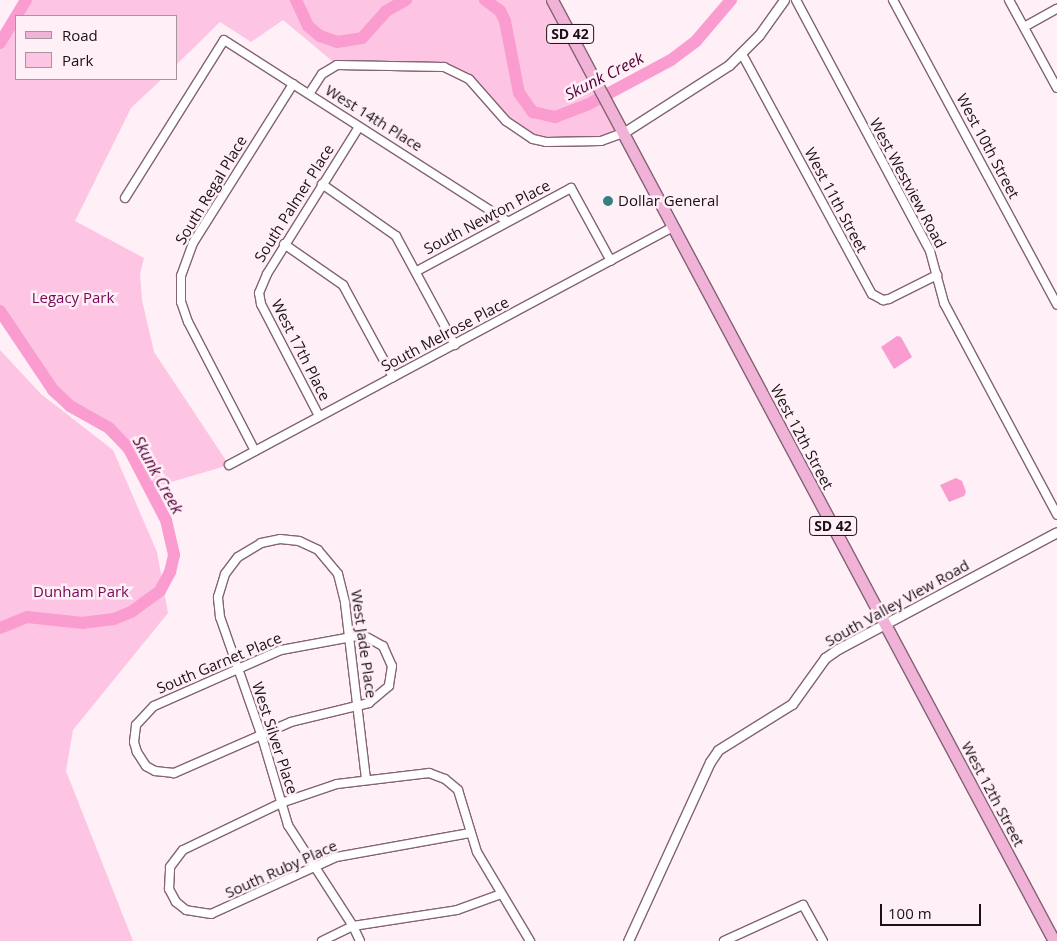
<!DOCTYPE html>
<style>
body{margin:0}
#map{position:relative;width:1057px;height:941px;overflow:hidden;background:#ffeff7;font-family:"Open Sans",sans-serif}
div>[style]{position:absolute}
.green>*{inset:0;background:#fdc5e3}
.water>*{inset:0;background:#fa9cd0}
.river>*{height:12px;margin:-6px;padding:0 6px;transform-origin:6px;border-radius:6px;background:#fa9cd0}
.roads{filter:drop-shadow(1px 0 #836374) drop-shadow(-1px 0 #836374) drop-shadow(0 1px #836374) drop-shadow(0 -1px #836374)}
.minor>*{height:8px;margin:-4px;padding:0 4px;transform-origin:4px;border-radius:4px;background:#fff}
.tertiary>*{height:9px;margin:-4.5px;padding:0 4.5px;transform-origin:4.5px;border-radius:4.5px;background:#fff}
.primary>*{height:11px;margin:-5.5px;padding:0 5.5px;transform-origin:5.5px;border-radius:5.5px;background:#f0b2d6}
.dots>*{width:14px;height:14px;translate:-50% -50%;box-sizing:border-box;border:2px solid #ffeff7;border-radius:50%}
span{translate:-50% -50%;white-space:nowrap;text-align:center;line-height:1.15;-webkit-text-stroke:5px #ffeff7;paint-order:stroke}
.shield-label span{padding:1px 4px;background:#ffeff7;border:1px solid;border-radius:4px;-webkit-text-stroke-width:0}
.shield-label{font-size:14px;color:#1c1017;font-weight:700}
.street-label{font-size:15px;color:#1c1017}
.poi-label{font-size:15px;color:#1c1017}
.left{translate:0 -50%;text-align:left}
.park-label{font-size:15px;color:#780655}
.water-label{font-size:16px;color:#530039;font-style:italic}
.legend{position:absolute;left:15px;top:15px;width:162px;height:65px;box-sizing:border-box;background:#ffeff7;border:1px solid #a4969d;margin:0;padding:6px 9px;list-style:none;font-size:15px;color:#1c1017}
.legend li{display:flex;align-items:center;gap:10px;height:25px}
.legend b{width:25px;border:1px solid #a4969d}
.scale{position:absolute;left:880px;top:904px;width:101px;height:22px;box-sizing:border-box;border:2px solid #1c1017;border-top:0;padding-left:6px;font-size:15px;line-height:18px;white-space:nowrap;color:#1c1017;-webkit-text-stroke:4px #ffeff7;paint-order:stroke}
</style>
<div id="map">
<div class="green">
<div style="clip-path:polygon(26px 0,552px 0,623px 133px,601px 141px,546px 142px,528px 137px,461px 74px,432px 67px,337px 65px,283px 20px,251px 42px,220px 22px,176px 65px,176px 16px,16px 16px,16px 79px,162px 79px,131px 108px,75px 221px,144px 258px,140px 274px,142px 300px,154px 352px,229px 465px,151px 488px,129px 449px,109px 428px,70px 406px,53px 390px,0 311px,0 43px)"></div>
<div style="clip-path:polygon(0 350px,41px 394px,113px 450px,157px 552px,168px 613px,73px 730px,66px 771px,133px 941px,0 941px)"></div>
</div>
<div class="water">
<div style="clip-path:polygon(897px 336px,901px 337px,912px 357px,894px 369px,881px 347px)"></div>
<div style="clip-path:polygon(956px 478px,962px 481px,966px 492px,964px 496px,949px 502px,940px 485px)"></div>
</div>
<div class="river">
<div style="left:296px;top:0;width:29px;rotate:65deg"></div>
<div style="left:308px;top:26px;width:16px;rotate:40deg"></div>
<div style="left:320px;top:36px;width:18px;rotate:19deg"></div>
<div style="left:337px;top:42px;width:25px;rotate:-9deg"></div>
<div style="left:362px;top:38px;width:36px;rotate:-48deg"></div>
<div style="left:386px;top:11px;width:23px;rotate:-29deg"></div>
<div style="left:485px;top:0;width:19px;rotate:36deg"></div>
<div style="left:500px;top:11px;width:11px;rotate:63deg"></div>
<div style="left:505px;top:21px;width:73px;rotate:79deg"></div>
<div style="left:519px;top:93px;width:24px;rotate:54deg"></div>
<div style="left:533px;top:112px;width:23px;rotate:13deg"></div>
<div style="left:555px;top:117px;width:34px;rotate:-21deg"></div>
<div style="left:587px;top:105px;width:95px;rotate:-28.2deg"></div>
<div style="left:671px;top:60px;width:31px;rotate:-37deg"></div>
<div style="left:696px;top:41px;width:54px;rotate:-49.5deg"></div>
<div style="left:0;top:43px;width:50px;rotate:-58.8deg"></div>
<div style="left:0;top:311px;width:95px;rotate:56.1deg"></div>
<div style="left:53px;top:390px;width:23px;rotate:43deg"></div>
<div style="left:70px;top:406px;width:45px;rotate:29.4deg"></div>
<div style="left:109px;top:428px;width:29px;rotate:46deg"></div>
<div style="left:129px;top:449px;width:80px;rotate:62.5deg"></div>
<div style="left:166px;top:520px;width:36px;rotate:77deg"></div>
<div style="left:174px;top:555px;width:17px;rotate:103deg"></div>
<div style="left:170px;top:572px;width:21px;rotate:118deg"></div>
<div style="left:160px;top:591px;width:36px;rotate:144deg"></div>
<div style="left:131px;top:612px;width:18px;rotate:158deg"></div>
<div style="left:114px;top:619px;width:31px;rotate:173deg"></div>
<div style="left:83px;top:623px;width:56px;rotate:-173.9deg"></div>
<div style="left:27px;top:617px;width:29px;rotate:158deg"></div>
</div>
<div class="roads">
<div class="minor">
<div style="left:796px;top:0;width:285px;rotate:61.9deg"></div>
<div style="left:930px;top:251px;width:54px;rotate:74.9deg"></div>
<div style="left:944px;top:303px;width:240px;rotate:61.9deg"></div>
<div style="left:893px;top:0;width:346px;rotate:61.7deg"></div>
<div style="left:1009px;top:0;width:100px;rotate:61.4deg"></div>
<div style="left:1024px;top:27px;width:38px;rotate:-29deg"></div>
<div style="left:742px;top:54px;width:273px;rotate:61.6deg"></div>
<div style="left:872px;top:294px;width:13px;rotate:29deg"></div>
<div style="left:883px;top:300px;width:6px;rotate:-9deg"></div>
<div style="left:889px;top:299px;width:54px;rotate:-26.6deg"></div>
<div style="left:309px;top:94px;width:24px;rotate:-57deg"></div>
<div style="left:322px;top:74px;width:17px;rotate:-31deg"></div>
<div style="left:337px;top:65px;width:107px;rotate:1.1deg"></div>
<div style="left:444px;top:67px;width:28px;rotate:26deg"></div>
<div style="left:469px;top:79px;width:56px;rotate:48.6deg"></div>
<div style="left:506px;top:121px;width:32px;rotate:34deg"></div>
<div style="left:533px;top:139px;width:13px;rotate:13deg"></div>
<div style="left:546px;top:142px;width:55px;rotate:-1deg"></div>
<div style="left:601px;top:141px;width:23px;rotate:-20deg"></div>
<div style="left:322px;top:184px;width:90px;rotate:35.1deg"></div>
<div style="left:396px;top:236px;width:124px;rotate:61.6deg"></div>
<div style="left:125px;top:198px;width:186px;rotate:-57.9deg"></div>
<div style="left:224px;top:40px;width:336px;rotate:32.6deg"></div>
<div style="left:284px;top:244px;width:72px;rotate:34.8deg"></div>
<div style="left:343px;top:285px;width:105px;rotate:61.5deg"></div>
<div style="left:417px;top:271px;width:175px;rotate:-28.3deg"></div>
<div style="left:571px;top:188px;width:83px;rotate:61.3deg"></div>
<div style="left:319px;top:416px;width:126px;rotate:-117.4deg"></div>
<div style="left:261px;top:304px;width:11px;rotate:-100deg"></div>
<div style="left:259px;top:293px;width:21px;rotate:-67deg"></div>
<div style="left:267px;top:274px;width:173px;rotate:-58deg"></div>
<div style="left:255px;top:451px;width:145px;rotate:-117.4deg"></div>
<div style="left:188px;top:322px;width:21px;rotate:-109deg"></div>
<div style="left:181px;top:302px;width:26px;rotate:-90deg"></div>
<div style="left:181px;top:276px;width:35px;rotate:-70deg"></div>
<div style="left:193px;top:243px;width:188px;rotate:-57.8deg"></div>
<div style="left:229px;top:465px;width:504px;rotate:-28.19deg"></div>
<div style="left:363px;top:635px;width:23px;rotate:29deg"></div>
<div style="left:383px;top:646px;width:22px;rotate:66deg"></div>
<div style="left:392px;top:666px;width:20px;rotate:99deg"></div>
<div style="left:389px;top:686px;width:26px;rotate:140deg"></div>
<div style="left:369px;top:703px;width:80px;rotate:166.3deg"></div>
<div style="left:291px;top:722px;width:128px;rotate:156.4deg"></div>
<div style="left:174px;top:773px;width:19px;rotate:-174deg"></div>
<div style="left:155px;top:771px;width:10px;rotate:-151deg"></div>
<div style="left:146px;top:766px;width:17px;rotate:-123deg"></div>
<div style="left:137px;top:752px;width:10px;rotate:-107deg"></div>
<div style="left:134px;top:742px;width:17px;rotate:-83deg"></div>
<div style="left:136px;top:725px;width:26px;rotate:-47deg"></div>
<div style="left:154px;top:706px;width:139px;rotate:-23.8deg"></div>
<div style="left:281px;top:650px;width:83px;rotate:-10.4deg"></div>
<div style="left:470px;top:833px;width:136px;rotate:169.8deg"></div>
<div style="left:336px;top:857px;width:137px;rotate:155.5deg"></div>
<div style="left:211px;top:914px;width:25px;rotate:-171deg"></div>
<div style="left:186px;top:910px;width:13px;rotate:-141deg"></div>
<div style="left:176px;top:902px;width:15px;rotate:-118deg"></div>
<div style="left:169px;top:889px;width:22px;rotate:-87deg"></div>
<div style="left:170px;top:867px;width:21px;rotate:-53deg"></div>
<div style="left:183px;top:850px;width:109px;rotate:-25.6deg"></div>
<div style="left:281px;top:803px;width:59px;rotate:-18.7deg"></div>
<div style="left:337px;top:784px;width:93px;rotate:-6.8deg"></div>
<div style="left:429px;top:773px;width:17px;rotate:21deg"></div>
<div style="left:445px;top:779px;width:17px;rotate:40deg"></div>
<div style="left:458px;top:790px;width:65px;rotate:73deg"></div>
<div style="left:477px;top:852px;width:104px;rotate:59.2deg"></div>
<div style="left:322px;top:941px;width:34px;rotate:-26deg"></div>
<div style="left:353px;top:926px;width:105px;rotate:-8.7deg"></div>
<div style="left:457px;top:910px;width:47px;rotate:-20deg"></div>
<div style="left:360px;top:941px;width:17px;rotate:-115deg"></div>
<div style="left:353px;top:926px;width:120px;rotate:-122.8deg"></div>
<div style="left:288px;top:825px;width:95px;rotate:-106.5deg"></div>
<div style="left:261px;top:734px;width:124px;rotate:-109.3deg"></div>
<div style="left:220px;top:617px;width:20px;rotate:-96deg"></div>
<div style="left:218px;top:597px;width:24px;rotate:-73deg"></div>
<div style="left:225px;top:574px;width:21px;rotate:-53deg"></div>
<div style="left:238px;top:557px;width:27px;rotate:-31deg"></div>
<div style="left:261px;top:543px;width:19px;rotate:-12deg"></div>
<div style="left:280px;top:539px;width:19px;rotate:6deg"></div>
<div style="left:299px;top:541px;width:21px;rotate:25deg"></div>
<div style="left:318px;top:550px;width:31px;rotate:50deg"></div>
<div style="left:338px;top:574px;width:30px;rotate:76deg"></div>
<div style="left:345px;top:603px;width:177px;rotate:83.2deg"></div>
<div style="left:724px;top:941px;width:87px;rotate:-24.5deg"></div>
<div style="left:803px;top:905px;width:41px;rotate:60.9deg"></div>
</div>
<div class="tertiary">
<div style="left:623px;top:133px;width:126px;rotate:-32.7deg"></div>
<div style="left:729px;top:65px;width:42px;rotate:-45deg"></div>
<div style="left:759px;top:35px;width:43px;rotate:-54.5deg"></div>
<div style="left:628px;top:941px;width:197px;rotate:-65.4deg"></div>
<div style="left:710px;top:762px;width:14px;rotate:-56deg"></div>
<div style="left:718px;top:750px;width:87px;rotate:-31.9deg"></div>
<div style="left:792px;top:704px;width:57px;rotate:-54.3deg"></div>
<div style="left:825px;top:658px;width:16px;rotate:-35deg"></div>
<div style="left:838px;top:649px;width:248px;rotate:-28.1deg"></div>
</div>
<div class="primary">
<div style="left:552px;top:0;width:1067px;rotate:61.92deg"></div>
</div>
</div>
<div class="dots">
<div style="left:608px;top:201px;background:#378080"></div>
</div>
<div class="shield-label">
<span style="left:570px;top:34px">SD 42</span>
<span style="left:833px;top:526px">SD 42</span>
</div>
<div class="street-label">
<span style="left:374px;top:118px;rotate:32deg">West 14th Place</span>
<span style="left:988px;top:146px;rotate:62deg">West 10th Street</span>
<span style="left:908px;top:183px;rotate:62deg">West Westview Road</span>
<span style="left:211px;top:190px;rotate:-59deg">South Regal Place</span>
<span style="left:836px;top:200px;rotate:62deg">West 11th Street</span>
<span style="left:294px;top:203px;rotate:-58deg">South Palmer Place</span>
<span style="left:487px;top:217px;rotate:-28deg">South Newton Place</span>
<span style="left:445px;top:334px;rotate:-28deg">South Melrose Place</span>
<span style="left:301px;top:350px;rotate:63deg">West 17th Place</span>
<span style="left:802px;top:437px;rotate:62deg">West 12th Street</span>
<span style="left:897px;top:603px;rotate:-29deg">South Valley View Road</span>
<span style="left:364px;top:644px;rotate:82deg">West Jade Place</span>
<span style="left:219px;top:663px;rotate:-23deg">South Garnet Place</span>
<span style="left:275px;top:738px;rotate:72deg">West Silver Place</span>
<span style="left:993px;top:794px;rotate:62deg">West 12th Street</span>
<span style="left:281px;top:869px;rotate:-24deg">South Ruby Place</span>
</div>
<div class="poi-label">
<span class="left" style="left:618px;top:201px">Dollar General</span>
</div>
<div class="park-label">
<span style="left:73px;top:298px">Legacy Park</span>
<span style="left:81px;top:592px">Dunham Park</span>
</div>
<div class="water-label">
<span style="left:604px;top:76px;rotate:-27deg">Skunk Creek</span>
<span style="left:158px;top:475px;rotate:61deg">Skunk Creek</span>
</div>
<ul class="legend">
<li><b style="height:6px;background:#f0b2d6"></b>Road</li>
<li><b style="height:14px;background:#fdc5e3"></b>Park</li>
</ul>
<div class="scale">100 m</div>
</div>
